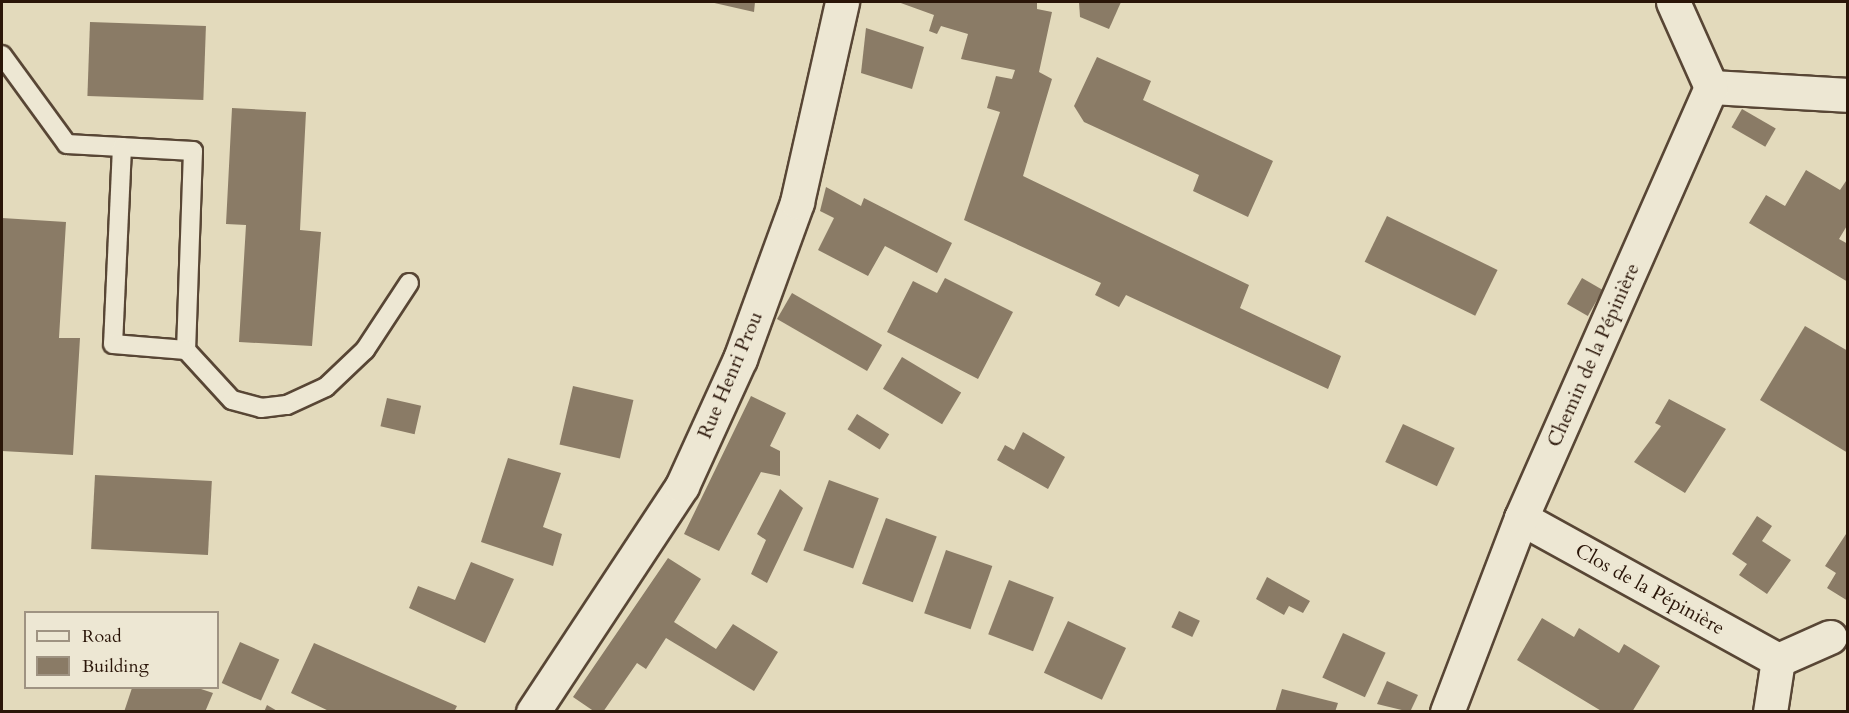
<!DOCTYPE html>
<meta charset="utf-8">
<style>
body{margin:0}
#map{position:relative;width:1849px;height:713px;overflow:hidden;background:#e3dabc;font-family:Cardo,serif}
div>[style]{position:absolute}
.building>*{inset:0;background:#8a7b66;transform-origin:0 0}
.roads{filter:drop-shadow(2px 0 #584635) drop-shadow(-2px 0 #584635) drop-shadow(0 2px #584635) drop-shadow(0 -2px #584635)}
.service>*{height:18px;margin:-9px;padding:0 9px;transform-origin:9px;border-radius:9px;background:#ede7d3}
.minor>*{height:33px;margin:-16.5px;padding:0 16.5px;transform-origin:16.5px;border-radius:16.5px;background:#ede7d3}
span{translate:-50% -50%;white-space:nowrap;text-align:center;line-height:1.15;-webkit-text-stroke:4.5px #ede7d3;paint-order:stroke}
.street-label{font-size:20px;color:#2a1508}
.frame{position:absolute;inset:0;border:3px solid #2a1508;pointer-events:none}
.legend{position:absolute;left:24px;top:611px;width:195px;height:78px;box-sizing:border-box;background:#ede7d3;border:2px solid #9f9382;margin:0;padding:8px 10px;list-style:none;font-size:18px;color:#2a1508}
.legend li{display:flex;align-items:center;gap:12px;height:30px}
.legend b{width:30px;border:2px solid #9f9382}
</style>
<div id="map">
<div class="building">
<div style="clip-path:polygon(710px 2px,755px 2px,754px 12px)"></div>
<div style="clip-path:polygon(898px 2px,1037px 2px,1037px 9px,1052px 12px,1039px 72px,1052px 79px,1023px 176px,1249px 285px,1240px 308px,1341px 356px,1328px 389px,1126px 295px,1119px 307px,1095px 295px,1101px 283px,964px 220px,1000px 112px,987px 108px,996px 76px,1012px 79px,1015px 70px,961px 59px,968px 34px,941px 26px,937px 34px,929px 31px,934px 15px)"></div>
<div style="clip-path:polygon(1079px 2px,1121px 2px,1109px 29px,1080px 17px)"></div>
<div style="left:90px;top:22px;width:116px;height:74px;rotate:2deg"></div>
<div style="clip-path:polygon(866px 28px,924px 47px,912px 89px,861px 73px)"></div>
<div style="clip-path:polygon(1097px 57px,1151px 81px,1143px 100px,1273px 161px,1248px 217px,1193px 191px,1199px 175px,1084px 122px,1074px 106px)"></div>
<div style="clip-path:polygon(232px 108px,306px 112px,300px 230px,321px 232px,312px 346px,239px 342px,246px 225px,226px 224px)"></div>
<div style="left:1742px;top:109px;width:39px;height:21px;rotate:30deg"></div>
<div style="clip-path:polygon(1806px 170px,1840px 190px,1848px 178px,1848px 224px,1839px 239px,1848px 244px,1848px 282px,1749px 223px,1766px 195px,1785px 206px)"></div>
<div style="clip-path:polygon(826px 187px,861px 206px,864px 198px,952px 243px,937px 273px,885px 246px,868px 276px,818px 250px,834px 218px,820px 211px)"></div>
<div style="left:1387px;top:216px;width:123px;height:51px;rotate:26deg"></div>
<div style="clip-path:polygon(2px 218px,66px 222px,59px 338px,80px 338px,73px 455px,2px 451px)"></div>
<div style="clip-path:polygon(945px 278px,1013px 312px,978px 379px,887px 332px,913px 281px,937px 293px)"></div>
<div style="left:1582px;top:278px;width:24px;height:30px;rotate:30deg"></div>
<div style="left:792px;top:293px;width:104px;height:30px;rotate:30deg"></div>
<div style="clip-path:polygon(1805px 326px,1848px 351px,1848px 453px,1760px 400px)"></div>
<div style="left:902px;top:357px;width:69px;height:37px;rotate:31deg"></div>
<div style="left:573px;top:386px;width:62px;height:60px;rotate:13deg"></div>
<div style="clip-path:polygon(751px 396px,786px 413px,770px 446px,780px 451px,780px 476px,761px 472px,719px 551px,684px 534px)"></div>
<div style="left:387px;top:398px;width:35px;height:29px;rotate:13deg"></div>
<div style="clip-path:polygon(1669px 399px,1726px 429px,1685px 493px,1634px 462px,1661px 426px,1655px 423px)"></div>
<div style="left:857px;top:414px;width:38px;height:18px;rotate:32deg"></div>
<div style="left:1403px;top:424px;width:57px;height:42px;rotate:25deg"></div>
<div style="clip-path:polygon(1023px 432px,1065px 457px,1048px 489px,997px 460px,1005px 445px,1014px 450px)"></div>
<div style="clip-path:polygon(508px 458px,561px 473px,543px 527px,562px 534px,553px 566px,481px 542px)"></div>
<div style="left:95px;top:475px;width:117px;height:74px;rotate:3deg"></div>
<div style="left:829px;top:480px;width:53px;height:75px;rotate:20deg"></div>
<div style="clip-path:polygon(780px 489px,803px 508px,767px 583px,751px 574px,766px 540px,757px 534px)"></div>
<div style="clip-path:polygon(1757px 516px,1772px 526px,1762px 541px,1791px 560px,1767px 594px,1739px 575px,1747px 564px,1732px 554px)"></div>
<div style="left:886px;top:518px;width:54px;height:70px;rotate:20deg"></div>
<div style="clip-path:polygon(1848px 531px,1848px 601px,1827px 588px,1836px 573px,1825px 566px)"></div>
<div style="left:946px;top:550px;width:49px;height:67px;rotate:19deg"></div>
<div style="clip-path:polygon(668px 558px,701px 579px,674px 622px,716px 649px,733px 624px,778px 652px,754px 691px,666px 638px,646px 669px,637px 663px,603px 712px,595px 712px,573px 697px)"></div>
<div style="clip-path:polygon(471px 562px,514px 579px,485px 643px,409px 608px,418px 586px,455px 600px)"></div>
<div style="clip-path:polygon(1267px 577px,1310px 601px,1303px 613px,1289px 606px,1284px 615px,1256px 599px)"></div>
<div style="left:1009px;top:580px;width:48px;height:58px;rotate:21deg"></div>
<div style="left:1179px;top:611px;width:23px;height:18px;rotate:25deg"></div>
<div style="clip-path:polygon(1542px 618px,1574px 637px,1579px 628px,1619px 653px,1624px 644px,1660px 666px,1632px 712px,1603px 712px,1517px 660px)"></div>
<div style="left:1068px;top:621px;width:64px;height:57px;rotate:25deg"></div>
<div style="left:1343px;top:633px;width:47px;height:49px;rotate:25deg"></div>
<div style="left:240px;top:642px;width:43px;height:45px;rotate:24deg"></div>
<div style="clip-path:polygon(314px 643px,384px 674px,457px 706px,454px 712px,331px 712px,291px 693px)"></div>
<div style="clip-path:polygon(1387px 681px,1418px 695px,1410px 712px,1377px 704px)"></div>
<div style="clip-path:polygon(132px 688px,198px 688px,213px 693px,205px 712px,124px 712px)"></div>
<div style="clip-path:polygon(1282px 689px,1338px 703px,1335px 712px,1275px 712px)"></div>
<div style="clip-path:polygon(267px 705px,279px 712px,264px 712px)"></div>
</div>
<div class="roads">
<div class="service">
<div style="left:2px;top:55px;width:110px;rotate:53.9deg"></div>
<div style="left:67px;top:144px;width:126px;rotate:3.2deg"></div>
<div style="left:193px;top:151px;width:199px;rotate:92deg"></div>
<div style="left:186px;top:350px;width:68px;rotate:47.4deg"></div>
<div style="left:232px;top:400px;width:30px;rotate:15deg"></div>
<div style="left:261px;top:408px;width:26px;rotate:-7deg"></div>
<div style="left:287px;top:405px;width:43px;rotate:-24.8deg"></div>
<div style="left:326px;top:387px;width:54px;rotate:-43.5deg"></div>
<div style="left:365px;top:350px;width:80px;rotate:-56.7deg"></div>
<div style="left:122px;top:147px;width:197px;rotate:92.6deg"></div>
<div style="left:113px;top:344px;width:73px;rotate:4.7deg"></div>
</div>
<div class="minor">
<div style="left:1711px;top:87px;width:137px;rotate:3.3deg"></div>
<div style="left:1521px;top:518px;width:294px;rotate:28.9deg"></div>
<div style="left:1778px;top:660px;width:57px;rotate:-23.9deg"></div>
<div style="left:533px;top:712px;width:271px;rotate:-56.6deg"></div>
<div style="left:682px;top:486px;width:140px;rotate:-65.5deg"></div>
<div style="left:740px;top:359px;width:167px;rotate:-70deg"></div>
<div style="left:797px;top:202px;width:205px;rotate:-77.3deg"></div>
<div style="left:1447px;top:712px;width:208px;rotate:-69.1deg"></div>
<div style="left:1521px;top:518px;width:471px;rotate:-66.2deg"></div>
<div style="left:1711px;top:87px;width:93px;rotate:-114.1deg"></div>
<div style="left:1770px;top:712px;width:53px;rotate:-81.3deg"></div>
</div>
</div>
<div class="street-label">
<span style="left:1593px;top:355px;rotate:-66deg">Chemin de la Pépinière</span>
<span style="left:730px;top:375px;rotate:-67deg">Rue Henri Prou</span>
<span style="left:1650px;top:589px;rotate:29deg">Clos de la Pépinière</span>
</div>
<div class="frame"></div>
<ul class="legend">
<li><b style="height:8px;background:#ede7d3"></b>Road</li>
<li><b style="height:16px;background:#8a7b66"></b>Building</li>
</ul>
</div>
